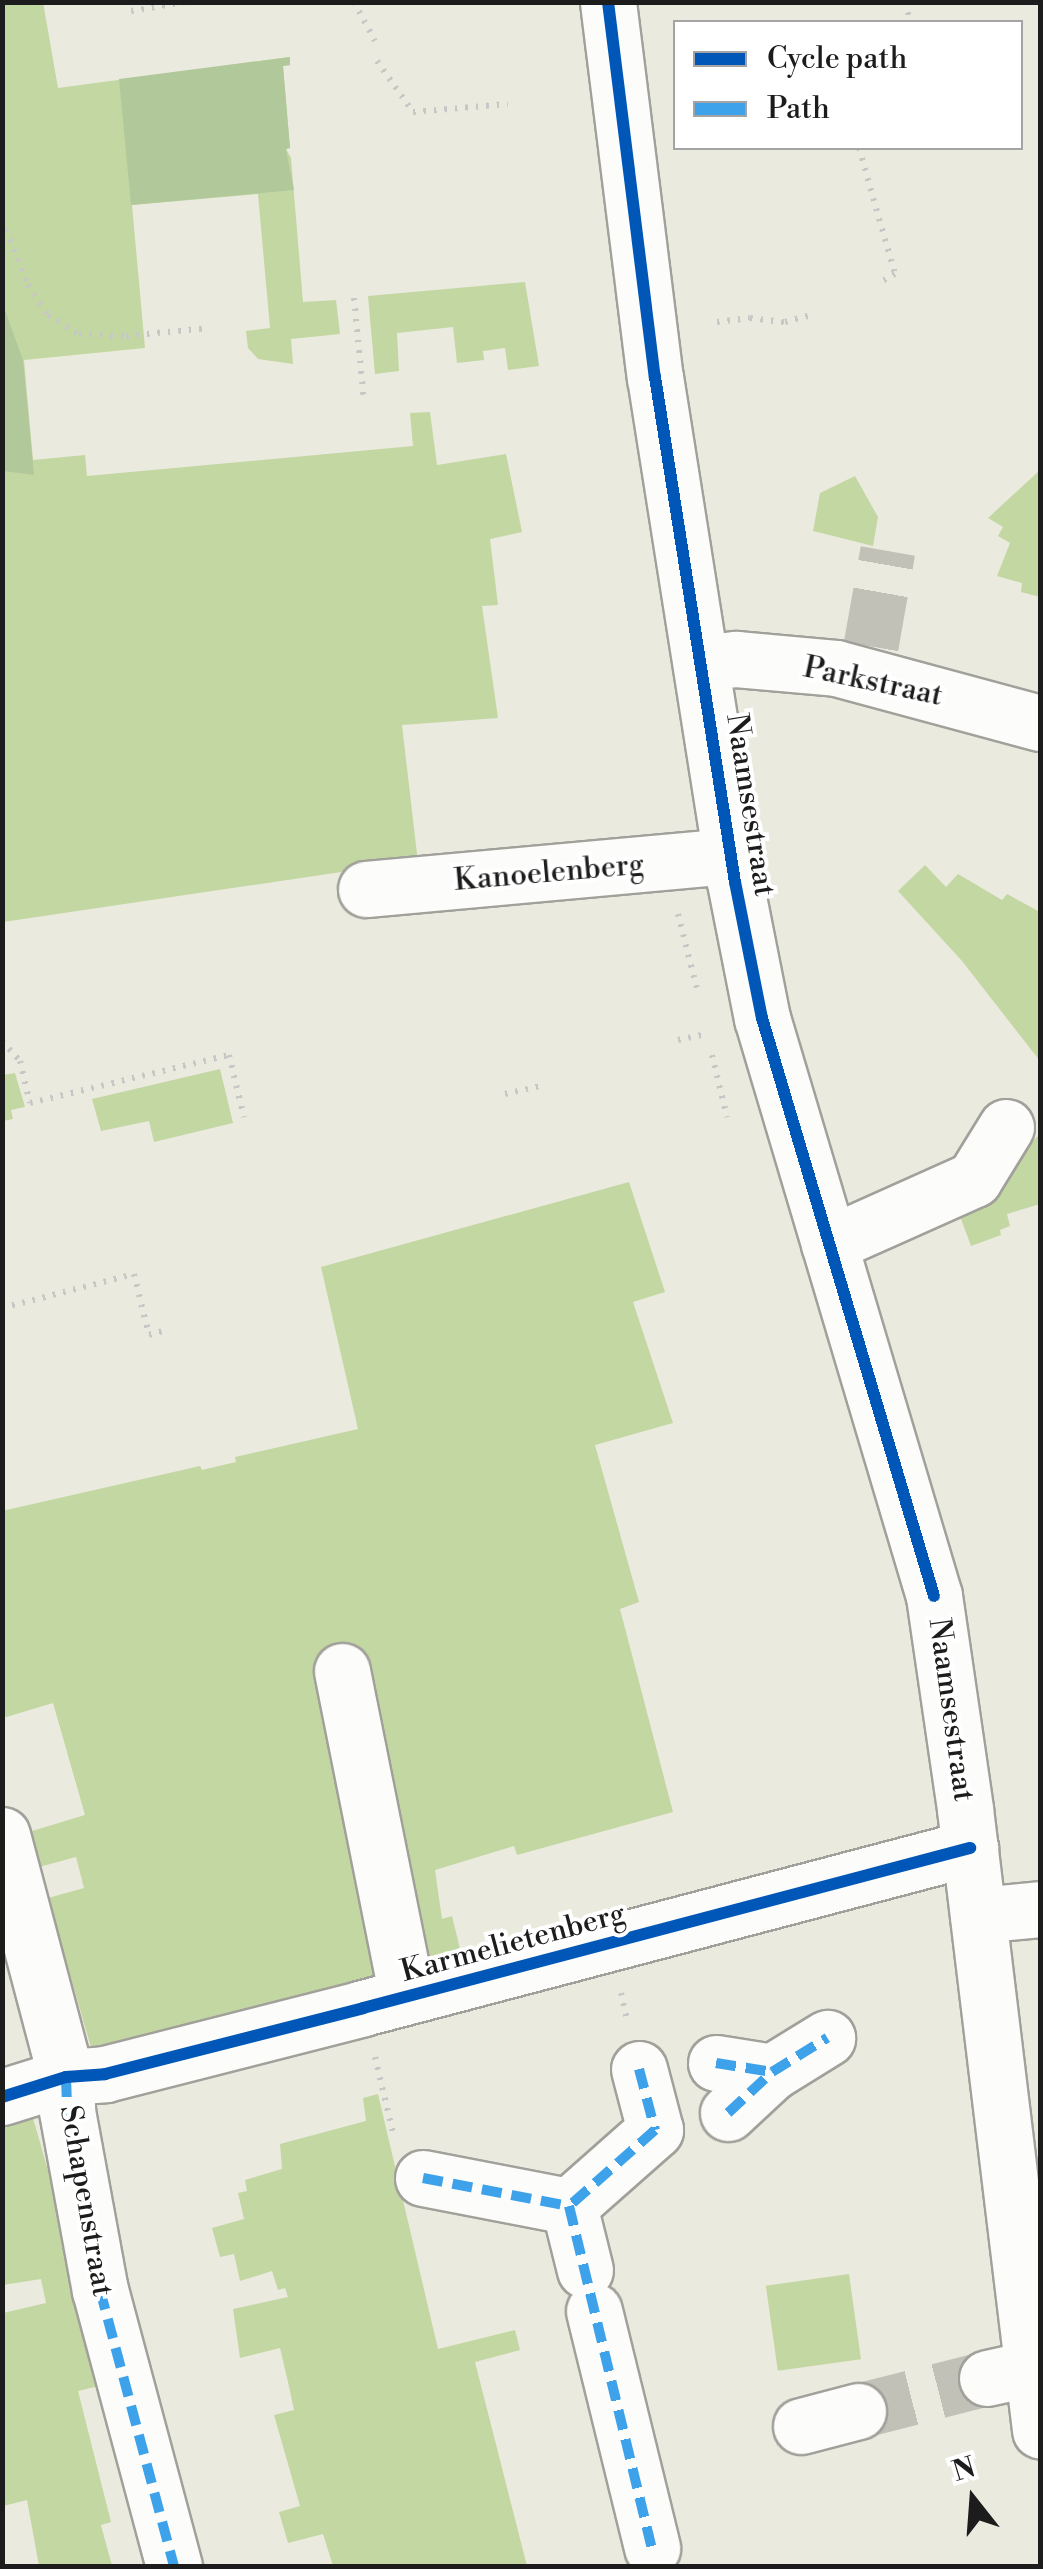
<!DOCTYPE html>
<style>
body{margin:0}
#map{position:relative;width:1043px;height:2569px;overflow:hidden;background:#ebeadf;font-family:"Libre Bodoni",serif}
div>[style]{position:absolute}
.green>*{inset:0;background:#c3d7a2;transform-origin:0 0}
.forest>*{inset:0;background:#b1c89b}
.minor-tunnel>*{height:55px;margin-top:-27.5px;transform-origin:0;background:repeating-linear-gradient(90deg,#c2c1b8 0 55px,transparent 0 83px)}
.path>*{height:6px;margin-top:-3px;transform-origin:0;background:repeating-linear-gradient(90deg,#c7c7c5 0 2.5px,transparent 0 10.5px)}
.roads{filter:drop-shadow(2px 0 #a1a09a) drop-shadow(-2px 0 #a1a09a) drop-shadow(0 2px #a1a09a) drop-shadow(0 -2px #a1a09a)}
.minor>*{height:55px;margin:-27.5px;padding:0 27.5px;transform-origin:27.5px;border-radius:27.5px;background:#fcfcfa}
.quiet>*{height:10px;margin-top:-5px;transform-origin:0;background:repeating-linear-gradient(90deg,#3da2ea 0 20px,transparent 0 30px)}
.cycleway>*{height:12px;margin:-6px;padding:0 6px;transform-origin:6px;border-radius:6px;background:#0057b8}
span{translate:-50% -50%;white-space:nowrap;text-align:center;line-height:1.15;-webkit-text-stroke:8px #fff;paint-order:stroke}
.street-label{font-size:30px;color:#1c1c1c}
.frame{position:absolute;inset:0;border:5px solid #1c1c1c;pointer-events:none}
.legend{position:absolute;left:673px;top:20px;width:350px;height:130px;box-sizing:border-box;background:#fff;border:2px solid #a4a4a4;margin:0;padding:12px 18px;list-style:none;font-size:30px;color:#1c1c1c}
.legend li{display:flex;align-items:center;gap:20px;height:50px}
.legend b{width:50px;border:2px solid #a4a4a4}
.north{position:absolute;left:923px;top:2449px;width:100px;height:100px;-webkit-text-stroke:8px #fff;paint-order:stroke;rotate:343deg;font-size:28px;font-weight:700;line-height:40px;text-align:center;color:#1c1c1c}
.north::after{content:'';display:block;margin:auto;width:35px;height:45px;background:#1c1c1c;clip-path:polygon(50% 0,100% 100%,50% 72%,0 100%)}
</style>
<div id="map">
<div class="green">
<div style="clip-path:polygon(43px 2px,58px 88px,290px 57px,290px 65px,283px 66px,290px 148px,286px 149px,291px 158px,303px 302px,336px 300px,340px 334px,291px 339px,293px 364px,258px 359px,248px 348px,246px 331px,270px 328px,258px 194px,132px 205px,145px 348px,24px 360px,33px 460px,85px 455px,87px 476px,413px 446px,410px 413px,430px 412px,437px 465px,506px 454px,522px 532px,490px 539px,498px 605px,482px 606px,498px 718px,402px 725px,419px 871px,348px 871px,3px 922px,2px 3px)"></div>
<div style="clip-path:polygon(525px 282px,539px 366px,508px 370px,505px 348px,483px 351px,484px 360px,457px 363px,453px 327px,397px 333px,399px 371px,375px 374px,368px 296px)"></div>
<div style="clip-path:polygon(1040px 470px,1040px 597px,1021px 592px,1022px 583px,997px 576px,1010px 543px,998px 536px,1003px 527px,988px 518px)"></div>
<div style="clip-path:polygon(855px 476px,878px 517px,873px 546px,813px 531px,820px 493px)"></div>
<div style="clip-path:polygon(925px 865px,946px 887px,958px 874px,1002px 900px,1007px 894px,1040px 912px,1040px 1061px,962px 961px,898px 891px)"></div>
<div style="clip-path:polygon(220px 1069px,233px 1123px,154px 1142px,149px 1121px,101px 1131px,92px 1099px)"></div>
<div style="clip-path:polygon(15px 1073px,25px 1107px,11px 1110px,13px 1119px,3px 1121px,3px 1075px)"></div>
<div style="clip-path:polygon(1040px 1134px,1040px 1204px,1007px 1214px,1010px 1226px,1000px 1230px,1001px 1235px,971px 1246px,954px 1200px,987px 1186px)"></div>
<div style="clip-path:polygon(629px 1182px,665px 1292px,633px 1302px,673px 1423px,595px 1445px,639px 1602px,620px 1609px,673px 1812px,517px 1855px,514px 1846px,435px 1870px,442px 1919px,452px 1916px,461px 1953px,92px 2051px,48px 1898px,84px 1888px,76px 1857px,39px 1867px,32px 1831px,85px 1815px,53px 1703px,3px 1718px,2px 1511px,200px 1466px,202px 1470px,236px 1462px,235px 1457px,358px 1429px,321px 1267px)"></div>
<div style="clip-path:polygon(378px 2094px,438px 2349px,515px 2330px,520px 2350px,475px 2362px,527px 2566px,333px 2566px,323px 2534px,288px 2543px,279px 2512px,300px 2506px,274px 2415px,294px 2410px,288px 2382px,280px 2348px,240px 2358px,233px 2309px,288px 2297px,285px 2288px,278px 2290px,272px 2271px,240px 2281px,234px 2254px,220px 2257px,212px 2228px,244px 2219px,238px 2193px,247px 2191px,245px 2180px,282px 2169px,280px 2144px,366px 2121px,363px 2098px)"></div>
<div style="clip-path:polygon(33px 2118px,65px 2230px,99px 2386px,78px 2391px,111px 2522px,101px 2525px,112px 2566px,39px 2566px,27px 2500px,3px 2506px,3px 2313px,46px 2303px,41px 2279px,3px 2285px,3px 2124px)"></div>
<div style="left:849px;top:2274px;width:86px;height:84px;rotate:82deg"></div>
</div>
<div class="forest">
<div style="clip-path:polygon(290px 57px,290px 65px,283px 66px,290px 148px,286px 149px,294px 190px,131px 205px,119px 79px)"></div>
<div style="clip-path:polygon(3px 305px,23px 360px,34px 475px,3px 471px)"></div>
</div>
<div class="minor-tunnel">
<div style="left:871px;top:646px;width:97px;rotate:-80deg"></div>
<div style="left:858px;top:2411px;width:133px;rotate:-14.3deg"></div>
</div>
<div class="path">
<div style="left:354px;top:2px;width:44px;rotate:61.7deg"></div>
<div style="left:906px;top:2px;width:20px;rotate:79deg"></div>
<div style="left:131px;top:11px;width:55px;rotate:-9.5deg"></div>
<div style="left:377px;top:61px;width:62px;rotate:54.8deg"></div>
<div style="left:413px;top:112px;width:95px;rotate:-4.8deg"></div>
<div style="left:859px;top:148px;width:131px;rotate:74.1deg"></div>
<div style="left:895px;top:274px;width:13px;rotate:151deg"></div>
<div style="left:2px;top:220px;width:70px;rotate:68.2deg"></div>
<div style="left:28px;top:285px;width:36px;rotate:56deg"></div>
<div style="left:48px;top:315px;width:36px;rotate:32deg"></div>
<div style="left:79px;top:334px;width:47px;rotate:2.4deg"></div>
<div style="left:126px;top:336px;width:83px;rotate:-5.5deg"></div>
<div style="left:354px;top:298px;width:104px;rotate:84.5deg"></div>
<div style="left:717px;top:322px;width:33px;rotate:-7deg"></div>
<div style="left:750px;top:318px;width:35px;rotate:7deg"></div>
<div style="left:785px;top:322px;width:30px;rotate:-15deg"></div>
<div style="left:678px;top:914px;width:77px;rotate:75.8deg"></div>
<div style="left:2px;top:940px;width:1px"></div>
<div style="left:678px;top:1040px;width:30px;rotate:-12deg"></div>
<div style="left:2px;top:1041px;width:27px;rotate:48deg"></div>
<div style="left:20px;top:1061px;width:43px;rotate:76.6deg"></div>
<div style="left:30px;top:1103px;width:205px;rotate:-13.6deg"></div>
<div style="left:229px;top:1055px;width:64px;rotate:76.4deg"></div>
<div style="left:712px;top:1055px;width:64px;rotate:76.4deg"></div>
<div style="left:505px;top:1094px;width:37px;rotate:-13deg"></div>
<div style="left:2px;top:1308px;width:136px;rotate:-14.4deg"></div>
<div style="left:134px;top:1274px;width:63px;rotate:76.2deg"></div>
<div style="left:149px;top:1335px;width:19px;rotate:-16deg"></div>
<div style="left:621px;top:1993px;width:28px;rotate:77deg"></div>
<div style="left:375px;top:2057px;width:82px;rotate:76.6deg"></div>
</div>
<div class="roads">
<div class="minor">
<div style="left:608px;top:2px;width:378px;rotate:82.9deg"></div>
<div style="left:655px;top:377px;width:511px;rotate:81deg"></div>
<div style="left:735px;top:882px;width:139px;rotate:78.8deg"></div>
<div style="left:762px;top:1018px;width:603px;rotate:73.43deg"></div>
<div style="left:934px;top:1596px;width:215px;rotate:81.7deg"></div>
<div style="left:965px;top:1809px;width:626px;rotate:83.11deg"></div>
<div style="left:702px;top:663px;width:34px;rotate:-7deg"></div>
<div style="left:736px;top:659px;width:100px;rotate:5.1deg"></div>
<div style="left:836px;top:668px;width:211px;rotate:15.1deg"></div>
<div style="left:366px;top:889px;width:366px;rotate:-5.2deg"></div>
<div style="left:829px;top:1244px;width:159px;rotate:-24.1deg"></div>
<div style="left:974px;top:1179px;width:61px;rotate:-58.4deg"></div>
<div style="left:342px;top:1671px;width:331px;rotate:78.7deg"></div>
<div style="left:2px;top:1835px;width:250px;rotate:75.2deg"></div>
<div style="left:66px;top:2077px;width:34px;rotate:88deg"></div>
<div style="left:67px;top:2111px;width:182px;rotate:79.6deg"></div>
<div style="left:100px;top:2290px;width:286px;rotate:75deg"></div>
<div style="left:978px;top:1915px;width:62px;rotate:-5.5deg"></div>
<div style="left:716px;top:2063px;width:57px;rotate:9.1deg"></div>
<div style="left:772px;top:2072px;width:65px;rotate:-31.7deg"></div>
<div style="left:2px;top:2097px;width:67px;rotate:-17.4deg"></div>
<div style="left:66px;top:2077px;width:39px;rotate:-4deg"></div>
<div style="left:105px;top:2074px;width:266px;rotate:-14.3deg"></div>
<div style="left:363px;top:2008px;width:628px;rotate:-14.77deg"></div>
<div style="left:728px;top:2113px;width:60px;rotate:-43deg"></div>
<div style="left:423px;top:2178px;width:149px;rotate:10.9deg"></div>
<div style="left:585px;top:2270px;width:66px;rotate:-104deg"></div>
<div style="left:569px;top:2206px;width:115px;rotate:-41.5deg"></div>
<div style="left:655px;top:2130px;width:63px;rotate:-104.7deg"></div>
<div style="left:594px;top:2311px;width:244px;rotate:76.2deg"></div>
<div style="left:987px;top:2378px;width:47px;rotate:-12.3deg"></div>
<div style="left:801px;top:2426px;width:59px;rotate:-14.7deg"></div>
</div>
</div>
<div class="quiet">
<div style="left:716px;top:2063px;width:57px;rotate:9.1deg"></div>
<div style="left:772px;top:2072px;width:65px;rotate:-31.7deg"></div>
<div style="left:639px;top:2069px;width:63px;rotate:75.3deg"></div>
<div style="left:655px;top:2130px;width:115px;rotate:138.5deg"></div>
<div style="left:569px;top:2206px;width:352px;rotate:76.4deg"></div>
<div style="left:66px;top:2077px;width:34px;rotate:88deg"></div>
<div style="left:67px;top:2111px;width:182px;rotate:79.6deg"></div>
<div style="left:100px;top:2290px;width:286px;rotate:75deg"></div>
<div style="left:728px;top:2113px;width:60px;rotate:-43deg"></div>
<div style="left:423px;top:2178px;width:149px;rotate:10.9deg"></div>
</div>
<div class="cycleway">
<div style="left:608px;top:2px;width:378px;rotate:82.9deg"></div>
<div style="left:655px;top:377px;width:511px;rotate:81deg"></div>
<div style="left:735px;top:882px;width:139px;rotate:78.8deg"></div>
<div style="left:762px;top:1018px;width:603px;rotate:73.43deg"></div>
<div style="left:2px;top:2097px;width:67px;rotate:-17.4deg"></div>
<div style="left:66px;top:2077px;width:39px;rotate:-4deg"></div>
<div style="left:105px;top:2074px;width:266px;rotate:-14.3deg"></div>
<div style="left:363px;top:2008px;width:628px;rotate:-14.77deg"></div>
</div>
<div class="street-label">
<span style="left:873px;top:682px;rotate:12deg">Parkstraat</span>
<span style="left:750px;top:805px;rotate:81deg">Naamsestraat</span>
<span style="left:549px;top:873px;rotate:-5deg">Kanoelenberg</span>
<span style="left:951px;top:1710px;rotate:82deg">Naamsestraat</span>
<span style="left:513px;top:1943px;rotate:-15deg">Karmelietenberg</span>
<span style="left:86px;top:2201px;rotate:80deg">Schapenstraat</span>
</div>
<div class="frame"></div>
<ul class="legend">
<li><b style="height:12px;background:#0057b8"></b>Cycle path</li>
<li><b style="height:12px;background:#3da2ea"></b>Path</li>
</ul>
<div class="north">N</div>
</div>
